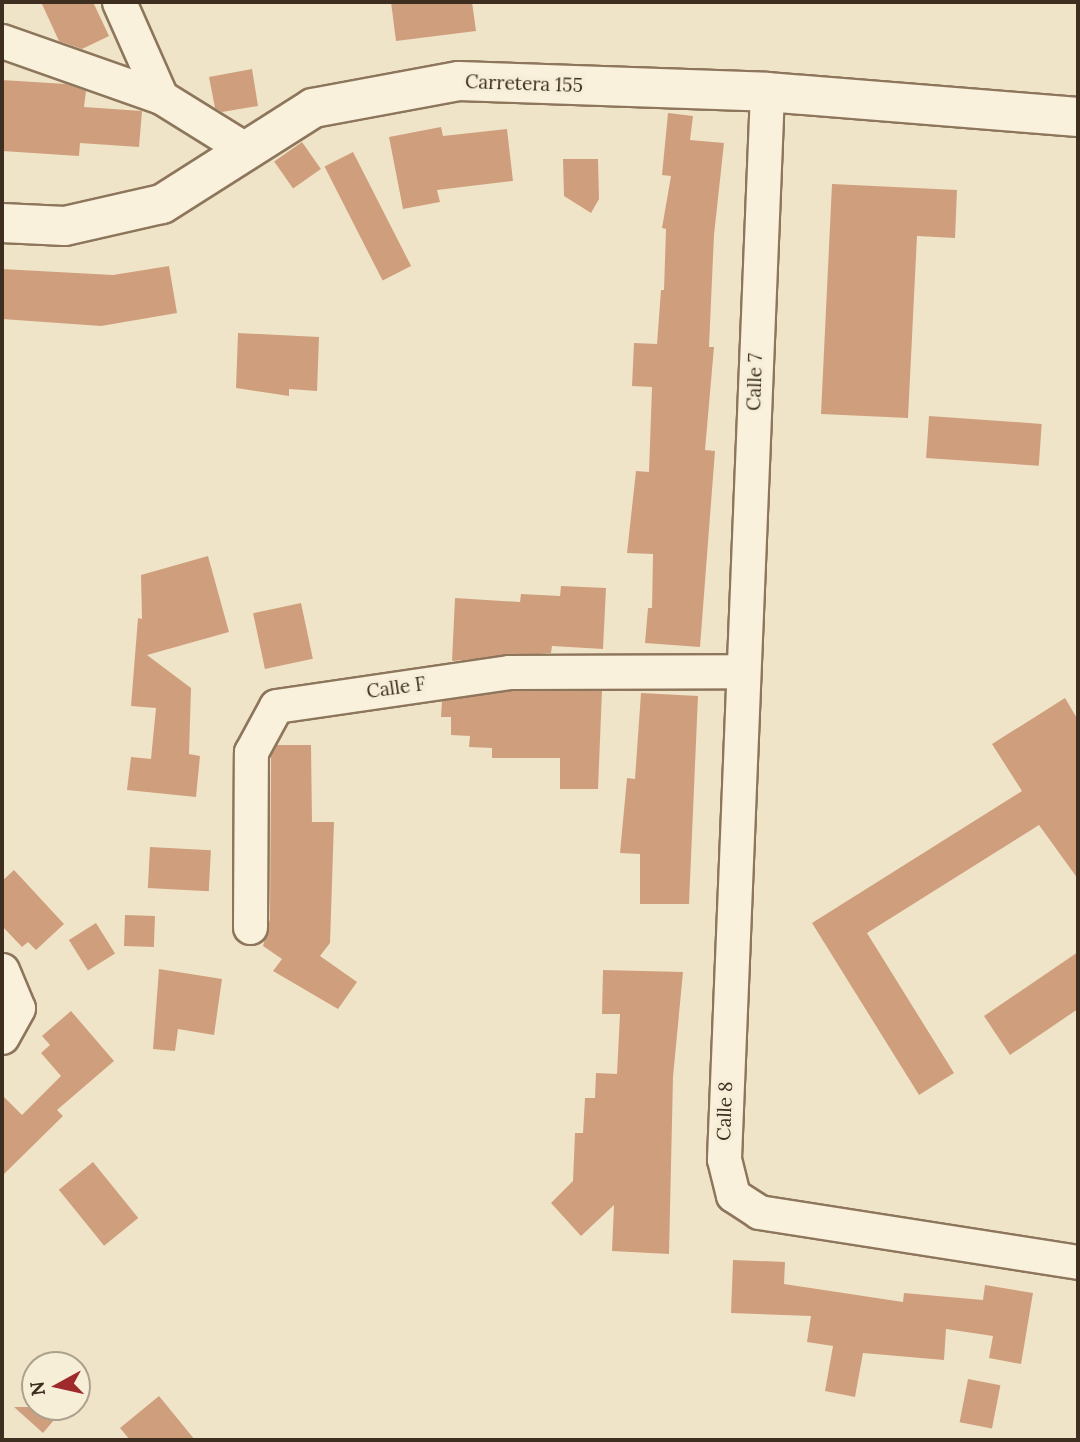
<!DOCTYPE html>
<style>
body{margin:0}
#map{position:relative;width:1080px;height:1442px;overflow:hidden;background:#f0e4c8;font-family:Lora,serif}
div>[style]{position:absolute}
.building>*{inset:0;background:#cf9f7d;transform-origin:0 0}
.roads{filter:drop-shadow(2px 0 #8d765c) drop-shadow(-2px 0 #8d765c) drop-shadow(0 2px #8d765c) drop-shadow(0 -2px #8d765c)}
.street>*{height:33px;margin:-16.5px;padding:0 16.5px;transform-origin:16.5px;border-radius:16.5px;background:#faf1dc}
.secondary>*{height:38px;margin:-19px;padding:0 19px;transform-origin:19px;border-radius:19px;background:#faf1dc}
span{translate:-50% -50%;white-space:nowrap;text-align:center;line-height:1.15;-webkit-text-stroke:7px #f7eed8;paint-order:stroke}
.street-label{font-size:19px;color:#3d2e20}
.frame{position:absolute;inset:0;border:4px solid #3d2e20;pointer-events:none}
.north{position:absolute;left:21px;top:1351px;width:70px;height:70px;box-sizing:border-box;background:#f7eed8;border:2px solid #ada18e;border-radius:50%;rotate:262deg;font-size:19px;font-weight:700;line-height:28px;text-align:center;color:#3d2e20}
.north::after{content:'';display:block;margin:auto;width:24px;height:32px;background:#9e2a2b;clip-path:polygon(50% 0,100% 100%,50% 72%,0 100%)}
</style>
<div id="map">
<div class="building">
<div style="clip-path:polygon(41px 2px,93px 2px,109px 36px,82px 49px,59px 41px)"></div>
<div style="clip-path:polygon(391px 2px,472px 2px,476px 31px,396px 41px)"></div>
<div style="clip-path:polygon(252px 69px,258px 106px,222px 112px,215px 108px,209px 77px)"></div>
<div style="clip-path:polygon(2px 80px,66px 84px,86px 91px,84px 107px,142px 111px,139px 147px,80px 143px,79px 156px,2px 151px)"></div>
<div style="clip-path:polygon(668px 113px,693px 116px,690px 140px,724px 143px,714px 235px,709px 347px,714px 347px,705px 450px,715px 451px,700px 647px,645px 643px,648px 608px,652px 608px,653px 554px,627px 553px,636px 471px,649px 472px,652px 387px,632px 386px,634px 343px,657px 344px,661px 290px,664px 290px,666px 229px,662px 228px,671px 176px,662px 175px)"></div>
<div style="clip-path:polygon(441px 127px,443px 136px,507px 129px,513px 181px,437px 190px,440px 202px,403px 209px,389px 137px)"></div>
<div style="left:302px;top:142px;width:33px;height:34px;rotate:55deg"></div>
<div style="left:353px;top:152px;width:128px;height:32px;rotate:63deg"></div>
<div style="clip-path:polygon(563px 159px,598px 159px,599px 199px,591px 213px,564px 196px)"></div>
<div style="clip-path:polygon(832px 184px,957px 190px,955px 238px,917px 236px,908px 418px,821px 414px)"></div>
<div style="clip-path:polygon(169px 266px,177px 313px,101px 326px,2px 319px,2px 269px,113px 275px)"></div>
<div style="clip-path:polygon(238px 333px,319px 337px,317px 391px,289px 389px,289px 396px,236px 388px)"></div>
<div style="left:929px;top:416px;width:113px;height:42px;rotate:4deg"></div>
<div style="clip-path:polygon(208px 556px,229px 632px,147px 655px,191px 688px,189px 754px,200px 756px,196px 797px,127px 790px,131px 757px,151px 759px,156px 708px,131px 706px,138px 618px,142px 619px,141px 575px)"></div>
<div style="clip-path:polygon(561px 586px,606px 588px,603px 649px,552px 646px,551px 653px,452px 661px,455px 598px,520px 602px,521px 594px,560px 596px)"></div>
<div style="left:301px;top:603px;width:57px;height:49px;rotate:78deg"></div>
<div style="clip-path:polygon(510px 691px,602px 691px,598px 789px,560px 789px,560px 758px,492px 758px,492px 748px,469px 747px,470px 736px,451px 735px,451px 717px,441px 717px,442px 701px)"></div>
<div style="clip-path:polygon(641px 693px,698px 696px,689px 904px,640px 904px,640px 854px,620px 853px,627px 778px,635px 779px)"></div>
<div style="clip-path:polygon(1065px 698px,1078px 720px,1078px 879px,1039px 825px,867px 933px,954px 1073px,919px 1095px,812px 923px,1022px 791px,992px 744px)"></div>
<div style="clip-path:polygon(277px 745px,311px 745px,312px 822px,334px 822px,330px 943px,320px 956px,357px 982px,338px 1009px,273px 971px,282px 959px,263px 946px,270px 919px,271px 756px)"></div>
<div style="left:150px;top:847px;width:61px;height:41px;rotate:3deg"></div>
<div style="clip-path:polygon(14px 870px,64px 924px,36px 950px,28px 942px,22px 947px,2px 926px,2px 881px)"></div>
<div style="left:125px;top:915px;width:30px;height:31px;rotate:2deg"></div>
<div style="left:96px;top:923px;width:36px;height:32px;rotate:58deg"></div>
<div style="clip-path:polygon(1078px 952px,1078px 1009px,1010px 1055px,984px 1016px)"></div>
<div style="clip-path:polygon(159px 969px,222px 979px,214px 1035px,178px 1029px,175px 1051px,153px 1049px)"></div>
<div style="clip-path:polygon(603px 970px,683px 972px,673px 1077px,669px 1254px,612px 1251px,614px 1205px,581px 1236px,551px 1203px,573px 1181px,575px 1133px,583px 1133px,585px 1098px,595px 1098px,596px 1073px,617px 1074px,620px 1014px,602px 1014px)"></div>
<div style="clip-path:polygon(71px 1011px,114px 1061px,57px 1110px,63px 1116px,2px 1176px,2px 1095px,22px 1115px,61px 1076px,41px 1053px,50px 1045px,42px 1036px)"></div>
<div style="left:93px;top:1162px;width:72px;height:44px;rotate:51deg"></div>
<div style="clip-path:polygon(733px 1260px,785px 1262px,784px 1284px,903px 1302px,904px 1293px,983px 1300px,985px 1285px,1033px 1293px,1021px 1364px,989px 1358px,993px 1336px,946px 1329px,944px 1360px,863px 1353px,855px 1397px,825px 1391px,833px 1346px,807px 1342px,811px 1316px,731px 1313px)"></div>
<div style="left:968px;top:1379px;width:33px;height:44px;rotate:11deg"></div>
<div style="clip-path:polygon(159px 1396px,195px 1440px,130px 1440px,120px 1428px)"></div>
<div style="clip-path:polygon(14px 1407px,65px 1407px,43px 1433px)"></div>
</div>
<div class="roads">
<div class="street">
<div style="left:119px;top:2px;width:104px;rotate:66.1deg"></div>
<div style="left:2px;top:41px;width:169px;rotate:19.4deg"></div>
<div style="left:161px;top:97px;width:99px;rotate:31.8deg"></div>
<div style="left:767px;top:92px;width:1068px;rotate:92.31deg"></div>
<div style="left:724px;top:1159px;width:37px;rotate:76deg"></div>
<div style="left:733px;top:1195px;width:31px;rotate:33deg"></div>
<div style="left:759px;top:1212px;width:323px;rotate:8.9deg"></div>
<div style="left:250px;top:927px;width:175px;rotate:-89.7deg"></div>
<div style="left:251px;top:752px;width:52px;rotate:-61.5deg"></div>
<div style="left:276px;top:706px;width:235px;rotate:-8.3deg"></div>
<div style="left:509px;top:672px;width:233px;rotate:-0.2deg"></div>
<div style="left:2px;top:970px;width:41px;rotate:67.2deg"></div>
<div style="left:18px;top:1008px;width:33px;rotate:119deg"></div>
</div>
<div class="secondary">
<div style="left:2px;top:223px;width:63px;rotate:2.7deg"></div>
<div style="left:65px;top:226px;width:99px;rotate:-12.8deg"></div>
<div style="left:162px;top:204px;width:179px;rotate:-32.4deg"></div>
<div style="left:313px;top:108px;width:148px;rotate:-10.5deg"></div>
<div style="left:459px;top:81px;width:308px;rotate:2deg"></div>
<div style="left:767px;top:92px;width:312px;rotate:4.6deg"></div>
</div>
</div>
<div class="street-label">
<span style="left:524px;top:84px;rotate:2deg">Carretera 155</span>
<span style="left:755px;top:382px;rotate:-88deg">Calle 7</span>
<span style="left:396px;top:688px;rotate:-8deg">Calle F</span>
<span style="left:725px;top:1111px;rotate:-88deg">Calle 8</span>
</div>
<div class="frame"></div>
<div class="north">N</div>
</div>
